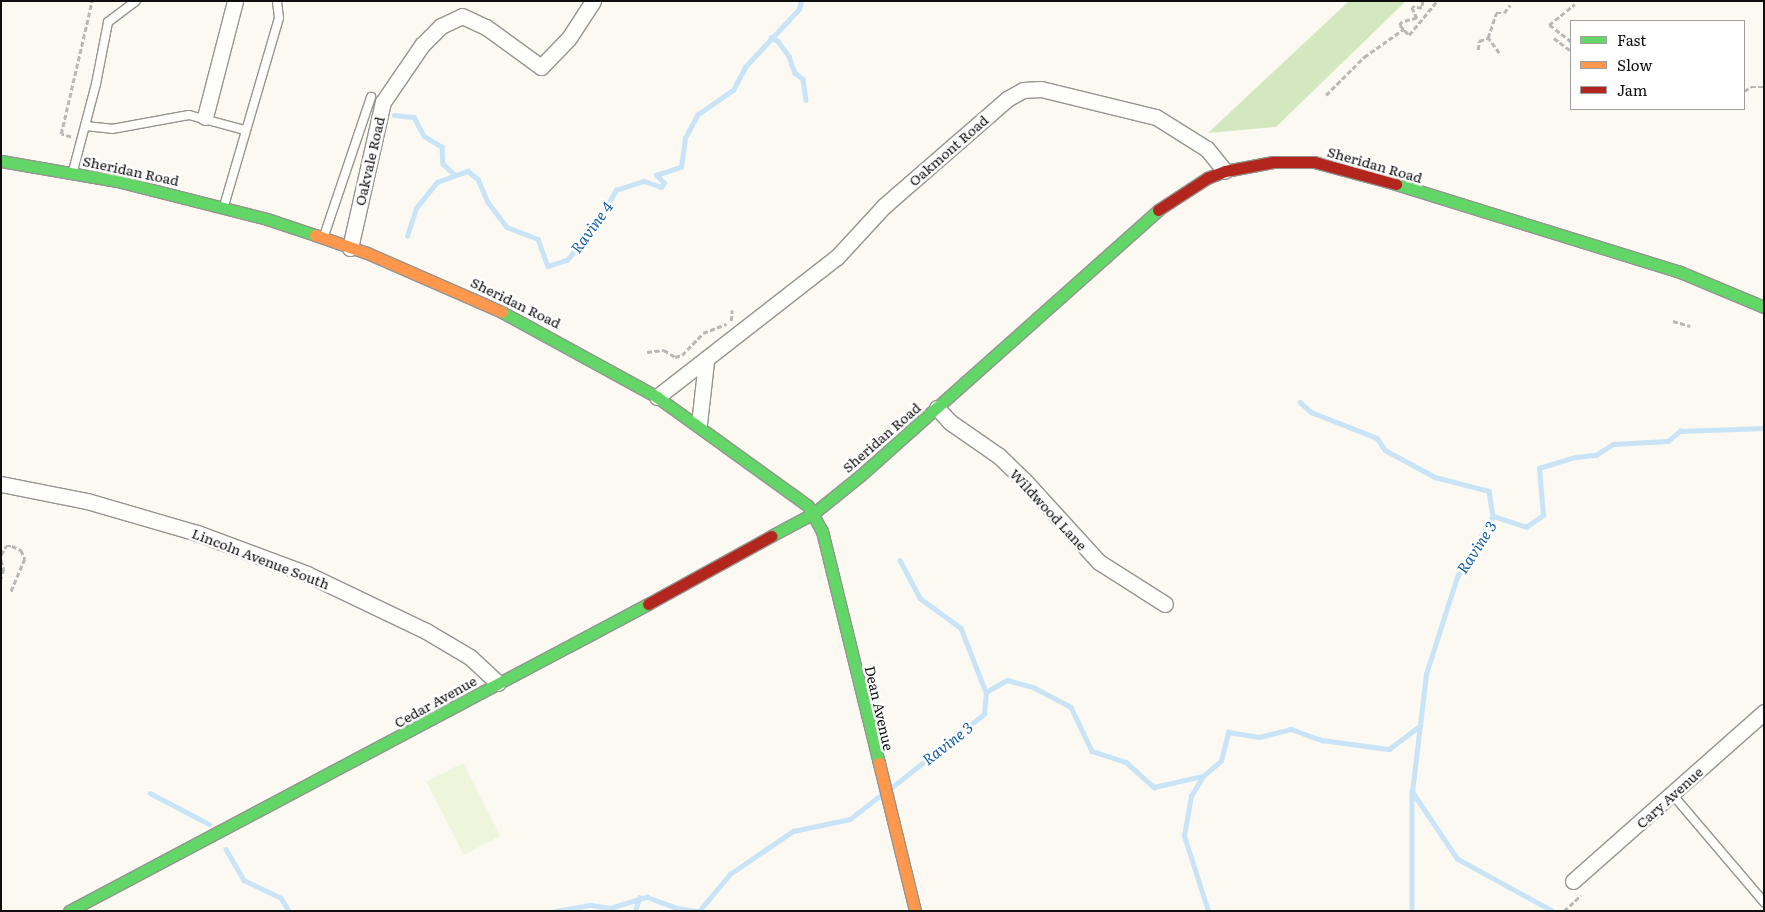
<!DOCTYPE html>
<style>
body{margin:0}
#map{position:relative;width:1765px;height:912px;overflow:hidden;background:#fbf9f2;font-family:Literata,serif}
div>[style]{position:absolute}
.forest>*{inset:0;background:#d3e8bf}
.pitch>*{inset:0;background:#edf5db;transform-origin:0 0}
.stream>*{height:4.5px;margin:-2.25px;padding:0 2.25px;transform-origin:2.25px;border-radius:2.25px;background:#c8e4f6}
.path>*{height:2.5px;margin-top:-1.25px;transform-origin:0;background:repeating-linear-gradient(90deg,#b8b8b6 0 5px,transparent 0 7.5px)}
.roads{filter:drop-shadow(1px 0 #959491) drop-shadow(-1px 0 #959491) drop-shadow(0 1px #959491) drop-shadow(0 -1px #959491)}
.lane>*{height:8px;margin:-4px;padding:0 4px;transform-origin:4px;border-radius:4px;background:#fefefd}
.street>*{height:15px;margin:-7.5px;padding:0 7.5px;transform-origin:7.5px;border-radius:7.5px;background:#fefefd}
.fast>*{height:11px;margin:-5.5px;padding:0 5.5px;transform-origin:5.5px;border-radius:5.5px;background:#63d668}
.slow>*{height:11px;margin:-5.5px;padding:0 5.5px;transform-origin:5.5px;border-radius:5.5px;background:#ff974d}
.jam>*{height:11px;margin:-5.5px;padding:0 5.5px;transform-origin:5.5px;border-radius:5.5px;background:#b3261e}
span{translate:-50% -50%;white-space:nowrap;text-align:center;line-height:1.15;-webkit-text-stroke:5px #fff;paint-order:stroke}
.street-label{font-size:14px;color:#0e0e0e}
.water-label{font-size:15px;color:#145fa3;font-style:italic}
.frame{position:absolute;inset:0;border:2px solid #0e0e0e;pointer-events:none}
.legend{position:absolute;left:1570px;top:20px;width:175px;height:90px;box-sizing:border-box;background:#fff;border:1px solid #9f9f9f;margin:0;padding:6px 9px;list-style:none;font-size:15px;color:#0e0e0e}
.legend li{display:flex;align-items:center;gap:10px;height:25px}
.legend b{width:25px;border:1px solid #9f9f9f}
</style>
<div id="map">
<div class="forest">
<div style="clip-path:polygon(1349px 1px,1406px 1px,1276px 127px,1208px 133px)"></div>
</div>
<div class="pitch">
<div style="left:463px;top:763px;width:82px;height:41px;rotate:63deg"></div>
</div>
<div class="stream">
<div style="left:771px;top:37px;width:8px;rotate:30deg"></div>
<div style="left:778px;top:41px;width:19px;rotate:54deg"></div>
<div style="left:789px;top:56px;width:18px;rotate:71deg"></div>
<div style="left:795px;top:73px;width:10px;rotate:37deg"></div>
<div style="left:803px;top:79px;width:21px;rotate:82deg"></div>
<div style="left:394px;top:115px;width:20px;rotate:6deg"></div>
<div style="left:414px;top:117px;width:21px;rotate:62deg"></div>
<div style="left:424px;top:136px;width:21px;rotate:31deg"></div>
<div style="left:442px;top:147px;width:17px;rotate:87deg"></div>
<div style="left:443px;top:164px;width:15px;rotate:42deg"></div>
<div style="left:407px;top:236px;width:29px;rotate:-72deg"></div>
<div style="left:416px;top:208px;width:33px;rotate:-51deg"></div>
<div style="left:437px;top:182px;width:33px;rotate:-20deg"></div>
<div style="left:468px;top:171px;width:13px;rotate:39deg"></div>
<div style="left:478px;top:179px;width:25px;rotate:67deg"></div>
<div style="left:488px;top:202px;width:31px;rotate:53deg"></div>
<div style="left:507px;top:227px;width:33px;rotate:21deg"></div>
<div style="left:538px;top:239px;width:29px;rotate:70deg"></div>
<div style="left:548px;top:266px;width:20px;rotate:-18deg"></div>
<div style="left:567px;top:260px;width:47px;rotate:-50.2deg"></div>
<div style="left:597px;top:224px;width:39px;rotate:-61deg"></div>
<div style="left:616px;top:190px;width:29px;rotate:-18deg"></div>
<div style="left:644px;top:181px;width:18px;rotate:19deg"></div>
<div style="left:661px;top:187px;width:5px;rotate:-53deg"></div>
<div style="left:664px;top:183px;width:11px;rotate:-135deg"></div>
<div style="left:656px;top:175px;width:26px;rotate:-18deg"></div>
<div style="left:681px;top:167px;width:29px;rotate:-82deg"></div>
<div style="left:685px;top:138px;width:26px;rotate:-62deg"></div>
<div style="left:697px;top:115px;width:44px;rotate:-34.8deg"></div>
<div style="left:733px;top:90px;width:26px;rotate:-62deg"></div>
<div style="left:745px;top:67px;width:79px;rotate:-47deg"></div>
<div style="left:799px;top:9px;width:8px;rotate:-76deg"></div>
<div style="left:1300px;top:402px;width:15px;rotate:42deg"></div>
<div style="left:1311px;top:412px;width:71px;rotate:21.5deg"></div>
<div style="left:1377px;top:438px;width:14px;rotate:56deg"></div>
<div style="left:1385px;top:450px;width:57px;rotate:28.4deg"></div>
<div style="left:1435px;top:477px;width:56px;rotate:14.5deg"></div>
<div style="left:1489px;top:491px;width:25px;rotate:81deg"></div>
<div style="left:900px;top:560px;width:43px;rotate:62.2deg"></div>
<div style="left:920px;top:598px;width:51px;rotate:36.2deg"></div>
<div style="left:961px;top:628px;width:69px;rotate:68.7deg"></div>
<div style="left:891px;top:788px;width:119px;rotate:-38.5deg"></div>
<div style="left:984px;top:714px;width:22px;rotate:-85deg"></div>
<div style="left:986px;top:692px;width:24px;rotate:-30deg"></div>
<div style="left:1007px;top:680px;width:27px;rotate:15deg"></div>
<div style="left:1033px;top:687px;width:43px;rotate:27.8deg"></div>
<div style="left:1071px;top:707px;width:49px;rotate:64.5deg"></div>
<div style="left:1092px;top:751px;width:36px;rotate:18deg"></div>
<div style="left:1126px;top:762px;width:38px;rotate:42deg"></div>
<div style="left:1154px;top:787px;width:50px;rotate:-12.7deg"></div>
<div style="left:1412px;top:792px;width:119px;rotate:90deg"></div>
<div style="left:150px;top:793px;width:67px;rotate:27.7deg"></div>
<div style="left:226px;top:849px;width:36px;rotate:60deg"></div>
<div style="left:244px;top:880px;width:41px;rotate:25.9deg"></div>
<div style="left:281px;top:898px;width:15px;rotate:58deg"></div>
<div style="left:556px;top:911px;width:36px;rotate:-10deg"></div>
<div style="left:591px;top:905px;width:19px;rotate:9deg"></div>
<div style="left:610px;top:908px;width:39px;rotate:-17deg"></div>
<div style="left:647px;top:897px;width:32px;rotate:20deg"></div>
<div style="left:677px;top:908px;width:19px;rotate:9deg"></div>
<div style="left:635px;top:911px;width:14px;rotate:-73deg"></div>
<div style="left:699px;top:911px;width:48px;rotate:-50deg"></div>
<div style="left:730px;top:874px;width:76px;rotate:-34.3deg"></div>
<div style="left:793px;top:831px;width:58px;rotate:-11.9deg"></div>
<div style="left:850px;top:819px;width:39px;rotate:-38deg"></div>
<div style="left:1208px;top:911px;width:79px;rotate:-107.7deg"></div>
<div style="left:1184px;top:836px;width:41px;rotate:-80.1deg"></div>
<div style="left:1191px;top:796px;width:23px;rotate:-59deg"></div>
<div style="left:1203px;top:776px;width:23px;rotate:-40deg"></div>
<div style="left:1221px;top:761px;width:30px;rotate:-76deg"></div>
<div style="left:1228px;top:732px;width:31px;rotate:9deg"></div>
<div style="left:1259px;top:737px;width:33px;rotate:-14deg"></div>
<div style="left:1291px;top:729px;width:33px;rotate:20deg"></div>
<div style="left:1322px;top:740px;width:68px;rotate:7.7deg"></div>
<div style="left:1389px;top:749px;width:39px;rotate:-37deg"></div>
<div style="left:1552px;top:911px;width:108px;rotate:-151.3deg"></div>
<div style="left:1457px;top:859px;width:81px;rotate:-123.9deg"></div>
<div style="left:1412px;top:792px;width:119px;rotate:-83.2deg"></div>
<div style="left:1426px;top:674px;width:102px;rotate:-72.3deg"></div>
<div style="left:1457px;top:577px;width:71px;rotate:-59.5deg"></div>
<div style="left:1493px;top:516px;width:35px;rotate:18deg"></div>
<div style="left:1526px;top:527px;width:21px;rotate:-35deg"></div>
<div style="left:1543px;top:515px;width:47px;rotate:-94.9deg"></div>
<div style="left:1539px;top:468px;width:39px;rotate:-17deg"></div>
<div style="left:1576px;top:457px;width:20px;rotate:-6deg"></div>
<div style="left:1596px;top:455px;width:20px;rotate:-33deg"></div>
<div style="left:1613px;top:444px;width:55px;rotate:-3.1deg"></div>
<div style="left:1668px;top:441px;width:16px;rotate:-40deg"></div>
<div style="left:1680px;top:431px;width:84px;rotate:-2deg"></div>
</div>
<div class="path">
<div style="left:1423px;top:1px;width:7px;rotate:98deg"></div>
<div style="left:1422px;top:8px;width:10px;rotate:-174deg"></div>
<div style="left:1412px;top:7px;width:12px;rotate:66deg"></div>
<div style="left:1417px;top:18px;width:16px;rotate:165deg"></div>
<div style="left:1402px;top:22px;width:4px;rotate:124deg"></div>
<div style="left:1400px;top:25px;width:13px;rotate:48deg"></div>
<div style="left:1409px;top:35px;width:44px;rotate:-50.5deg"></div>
<div style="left:1554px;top:38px;width:21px;rotate:37deg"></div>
<div style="left:1571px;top:42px;width:28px;rotate:-142deg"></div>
<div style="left:1549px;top:25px;width:33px;rotate:-39deg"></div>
<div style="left:1478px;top:50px;width:9px;rotate:-84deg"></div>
<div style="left:1479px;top:41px;width:9px;rotate:-18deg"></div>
<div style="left:1499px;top:53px;width:19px;rotate:-126deg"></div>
<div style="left:1488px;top:38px;width:26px;rotate:-72deg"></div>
<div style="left:1496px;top:13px;width:8px"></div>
<div style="left:1504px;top:13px;width:10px;rotate:-53deg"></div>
<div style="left:1744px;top:91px;width:8px;rotate:-30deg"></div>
<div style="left:1751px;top:87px;width:13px"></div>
<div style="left:1326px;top:95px;width:54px;rotate:-45deg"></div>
<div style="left:1364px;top:57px;width:49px;rotate:-35deg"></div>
<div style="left:71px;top:137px;width:10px;rotate:-163deg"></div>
<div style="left:61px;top:134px;width:137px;rotate:-76.9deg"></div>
<div style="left:731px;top:321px;width:11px;rotate:-85deg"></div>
<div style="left:1673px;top:321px;width:18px;rotate:16deg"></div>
<div style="left:647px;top:352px;width:17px;rotate:-7deg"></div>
<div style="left:664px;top:350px;width:13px;rotate:32deg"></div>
<div style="left:675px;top:357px;width:7px;rotate:-16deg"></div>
<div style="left:682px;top:355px;width:30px;rotate:-46deg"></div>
<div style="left:703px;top:333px;width:25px;rotate:-21deg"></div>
<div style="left:1px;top:555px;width:10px;rotate:-61deg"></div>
<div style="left:6px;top:546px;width:6px"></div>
<div style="left:12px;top:546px;width:10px;rotate:24deg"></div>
<div style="left:21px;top:550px;width:10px;rotate:66deg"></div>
<div style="left:25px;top:559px;width:36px;rotate:113deg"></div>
<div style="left:1px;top:560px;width:9px;rotate:72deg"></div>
<div style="left:4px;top:569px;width:10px;rotate:107deg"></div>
<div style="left:1564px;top:911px;width:23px;rotate:-43deg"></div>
</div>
<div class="roads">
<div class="lane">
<div style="left:85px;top:126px;width:27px;rotate:6deg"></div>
<div style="left:112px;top:129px;width:78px;rotate:-10.3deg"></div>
<div style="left:189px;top:115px;width:58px;rotate:15deg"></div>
<div style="left:73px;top:171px;width:90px;rotate:-75.2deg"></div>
<div style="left:96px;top:84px;width:63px;rotate:-79deg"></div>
<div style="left:108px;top:22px;width:35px;rotate:-37deg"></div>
<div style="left:224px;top:206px;width:196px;rotate:-73.7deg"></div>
<div style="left:279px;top:18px;width:17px;rotate:-97deg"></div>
<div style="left:324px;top:236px;width:147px;rotate:-71.3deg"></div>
<div style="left:1672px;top:794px;width:142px;rotate:49.6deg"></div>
</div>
<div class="street">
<div style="left:205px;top:117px;width:120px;rotate:-75.5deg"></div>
<div style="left:350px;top:248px;width:150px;rotate:-77.3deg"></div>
<div style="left:383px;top:102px;width:69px;rotate:-55.6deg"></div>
<div style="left:422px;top:45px;width:27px;rotate:-45deg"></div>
<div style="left:441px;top:26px;width:23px;rotate:-25deg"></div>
<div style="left:462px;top:16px;width:26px;rotate:25deg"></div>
<div style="left:486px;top:27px;width:68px;rotate:36deg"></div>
<div style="left:541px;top:67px;width:40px;rotate:-46deg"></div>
<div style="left:569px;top:38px;width:44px;rotate:-57deg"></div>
<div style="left:657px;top:397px;width:228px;rotate:-37.9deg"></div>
<div style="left:837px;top:257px;width:69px;rotate:-47.3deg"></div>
<div style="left:884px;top:206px;width:163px;rotate:-41deg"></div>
<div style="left:1007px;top:99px;width:18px;rotate:-29deg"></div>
<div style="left:1023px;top:90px;width:18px;rotate:-3deg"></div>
<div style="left:1041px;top:89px;width:118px;rotate:13.7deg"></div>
<div style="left:1156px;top:117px;width:60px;rotate:32.1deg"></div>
<div style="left:1207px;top:149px;width:28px;rotate:51deg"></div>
<div style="left:937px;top:408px;width:19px;rotate:47deg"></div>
<div style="left:950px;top:422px;width:60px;rotate:34.8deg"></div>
<div style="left:999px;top:456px;width:35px;rotate:44deg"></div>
<div style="left:1024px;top:480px;width:111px;rotate:47.6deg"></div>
<div style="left:1099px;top:562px;width:78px;rotate:32.5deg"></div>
<div style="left:699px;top:424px;width:62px;rotate:-83.6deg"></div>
<div style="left:1px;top:484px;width:88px;rotate:11.2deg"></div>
<div style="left:87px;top:501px;width:115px;rotate:16.2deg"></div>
<div style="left:197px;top:533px;width:117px;rotate:20.4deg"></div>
<div style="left:307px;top:574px;width:132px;rotate:25.6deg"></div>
<div style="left:426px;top:631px;width:51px;rotate:30.6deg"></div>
<div style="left:470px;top:657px;width:38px;rotate:43deg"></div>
<div style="left:1573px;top:881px;width:255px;rotate:-41.5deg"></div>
</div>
<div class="fast">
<div style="left:1px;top:161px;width:118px;rotate:9.8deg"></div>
<div style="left:117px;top:181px;width:155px;rotate:14.2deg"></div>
<div style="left:267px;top:219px;width:51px;rotate:18.4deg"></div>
<div style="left:1396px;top:184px;width:297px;rotate:17.2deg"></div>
<div style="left:1680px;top:272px;width:91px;rotate:22.6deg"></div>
<div style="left:502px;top:312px;width:177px;rotate:28.7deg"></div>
<div style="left:657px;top:397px;width:186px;rotate:35.8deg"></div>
<div style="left:808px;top:506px;width:29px;rotate:61deg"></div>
<div style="left:822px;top:531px;width:239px;rotate:76.2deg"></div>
<div style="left:771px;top:536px;width:49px;rotate:-28.1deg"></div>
<div style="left:814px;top:513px;width:60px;rotate:-39deg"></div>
<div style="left:861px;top:475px;width:398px;rotate:-41.7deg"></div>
<div style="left:69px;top:911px;width:655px;rotate:-27.93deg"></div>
</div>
<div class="slow">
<div style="left:315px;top:235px;width:55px;rotate:19.1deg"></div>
<div style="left:367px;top:253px;width:147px;rotate:23.6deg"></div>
<div style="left:879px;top:763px;width:152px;rotate:76.3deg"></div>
</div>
<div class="jam">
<div style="left:1158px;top:210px;width:59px;rotate:-33.1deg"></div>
<div style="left:1207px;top:178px;width:19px;rotate:-21deg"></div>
<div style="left:1225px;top:171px;width:49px;rotate:-10.6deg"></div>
<div style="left:1273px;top:162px;width:41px"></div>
<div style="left:1314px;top:162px;width:85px;rotate:15deg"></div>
<div style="left:648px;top:604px;width:141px;rotate:-28.9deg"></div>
</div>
</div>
<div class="street-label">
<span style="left:948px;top:150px;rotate:-41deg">Oakmont Road</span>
<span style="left:369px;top:161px;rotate:-77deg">Oakvale Road</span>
<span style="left:1375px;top:164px;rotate:16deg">Sheridan Road</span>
<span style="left:131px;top:170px;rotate:12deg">Sheridan Road</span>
<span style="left:516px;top:302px;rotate:26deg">Sheridan Road</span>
<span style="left:881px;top:437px;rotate:-41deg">Sheridan Road</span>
<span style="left:1049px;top:509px;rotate:47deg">Wildwood Lane</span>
<span style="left:261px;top:558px;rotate:21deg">Lincoln Avenue South</span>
<span style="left:435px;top:701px;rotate:-29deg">Cedar Avenue</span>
<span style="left:880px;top:708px;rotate:77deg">Dean Avenue</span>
<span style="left:1669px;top:797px;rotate:-42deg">Cary Avenue</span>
</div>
<div class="water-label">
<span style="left:591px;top:227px;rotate:-54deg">Ravine 4</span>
<span style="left:1476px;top:547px;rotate:-57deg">Ravine 3</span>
<span style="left:947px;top:743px;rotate:-38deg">Ravine 3</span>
</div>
<div class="frame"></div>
<ul class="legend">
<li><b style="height:6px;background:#63d668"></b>Fast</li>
<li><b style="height:6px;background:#ff974d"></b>Slow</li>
<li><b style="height:6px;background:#b3261e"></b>Jam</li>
</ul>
</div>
